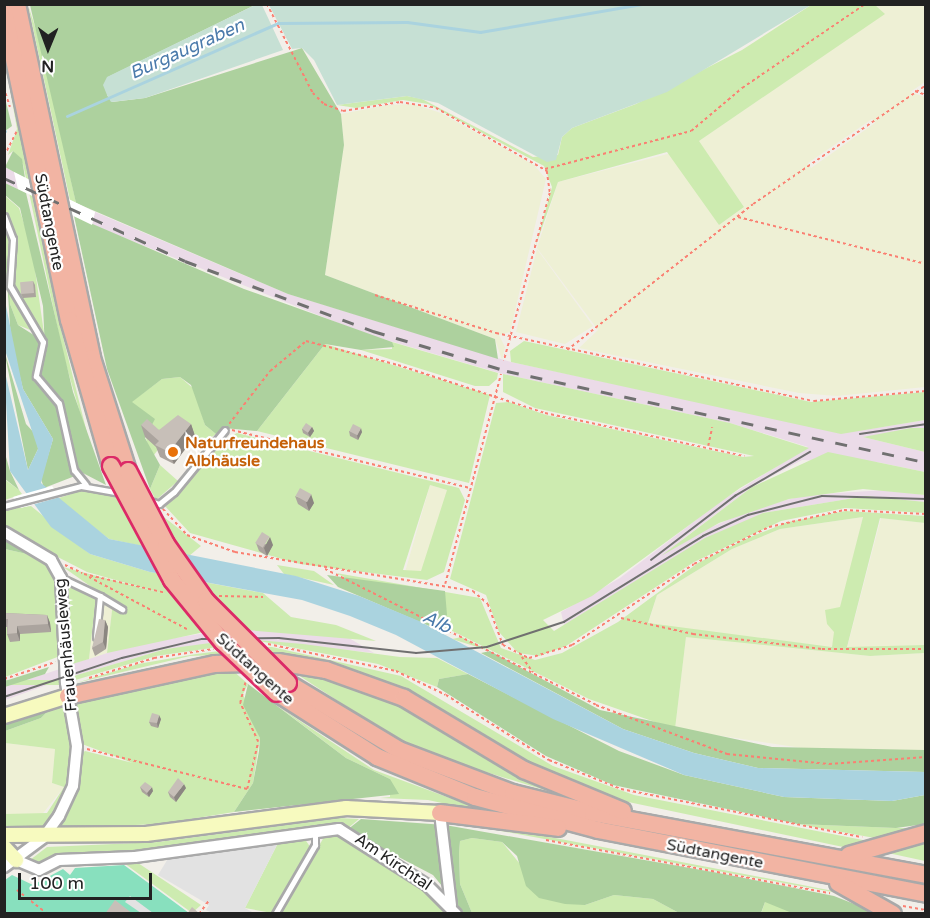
<!DOCTYPE html>
<meta charset="utf-8">
<style>
body{margin:0}
#map{position:relative;width:930px;height:918px;overflow:hidden;background:#f2efe9;font-family:"Varela Round",sans-serif}
div>[style]{position:absolute}
.industrial>*{inset:0;background:#ebdbe8}
.farmland>*{inset:0;background:#eef0d5;transform-origin:0 0}
.grass>*{inset:0;background:#cdebb0;transform-origin:0 0}
.forest>*{inset:0;background:#add19e}
.wetland>*{inset:0;background:#c6e0d4}
.pitch>*{inset:0;background:#88e0be}
.parking>*{inset:0;background:#e2e2e2}
.water>*{inset:0;background:#aad3df}
.pier>*{inset:0;background:#fff}
.stream>*{height:3px;margin:-1.5px;padding:0 1.5px;transform-origin:1.5px;border-radius:1.5px;background:#aad3df}
.path>*{height:1.5px;margin-top:-0.75px;transform-origin:0;background:repeating-linear-gradient(90deg,#fa8072 0 3px,transparent 0 6px)}
.roads{filter:drop-shadow(2px 0 #a9a9a9) drop-shadow(-2px 0 #a9a9a9) drop-shadow(0 2px #a9a9a9) drop-shadow(0 -2px #a9a9a9)}
.service>*{height:5px;margin:-2.5px;padding:0 2.5px;transform-origin:2.5px;border-radius:2.5px;background:#fff}
.minor>*{height:10px;margin:-5px;padding:0 5px;transform-origin:5px;border-radius:5px;background:#fff}
.secondary>*{height:14px;margin:-7px;padding:0 7px;transform-origin:7px;border-radius:7px;background:#f7fabf}
.trunk>*{height:16px;margin:-8px;padding:0 8px;transform-origin:8px;border-radius:8px;background:#f2b4a3}
.tram>*{height:1.5px;margin:-0.75px;padding:0 0.75px;transform-origin:0.75px;border-radius:0.75px;background:#707070}
.rail>*{height:3px;margin-top:-1.5px;transform-origin:0;background:repeating-linear-gradient(90deg,#707070 0 12px,transparent 0 24px)}
.bridges{filter:drop-shadow(2px 0 #dc2a67) drop-shadow(-2px 0 #dc2a67) drop-shadow(0 2px #dc2a67) drop-shadow(0 -2px #dc2a67)}
.trunk-bridge>*{height:16px;margin:-8px;padding:0 8px;transform-origin:8px;border-radius:8px;background:#f2b4a3}
.wall>*{inset:0;background:#aba49e}
.shaded-wall>*{inset:0;background:#8b8681}
.building>*{inset:0;background:#c7bfb8;transform-origin:0 0}
.dots>*{width:16px;height:16px;translate:-50% -50%;box-sizing:border-box;border:3px solid #fff;border-radius:50%}
span{translate:-50% -50%;white-space:nowrap;text-align:center;line-height:1.15;-webkit-text-stroke:4.5px #fff;paint-order:stroke}
.street-label{font-size:16px;color:#222}
.food-label{font-size:16px;color:#c56008;font-weight:700}
.left{translate:0 -50%;text-align:left}
.water-label{font-size:18px;color:#4a7aab;font-style:italic}
.frame{position:absolute;inset:0;border:6px solid #222;pointer-events:none}
.north{position:absolute;left:18px;top:18px;width:60px;height:60px;-webkit-text-stroke:4px #fff;paint-order:stroke;rotate:181deg;font-size:16px;font-weight:700;line-height:24px;text-align:center;color:#222}
.north::after{content:'';display:block;margin:auto;width:21px;height:27px;background:#222;clip-path:polygon(50% 0,100% 100%,50% 72%,0 100%)}
.scale{position:absolute;left:18px;top:873px;width:134px;height:27px;box-sizing:border-box;border:3px solid #222;border-top:0;padding-left:8px;font-size:18px;line-height:21px;white-space:nowrap;color:#222;-webkit-text-stroke:4px #fff;paint-order:stroke}
</style>
<div id="map">
<div class="industrial">
<div style="clip-path:polygon(5px 167px,14px 172px,18px 189px,5px 183px)"></div>
<div style="clip-path:polygon(95px 212px,288px 294px,511px 362px,807px 425px,856px 431px,925px 420px,925px 428px,863px 437px,925px 452px,925px 472px,877px 462px,802px 460px,752px 487px,680px 541px,755px 508px,806px 495px,885px 490px,925px 495px,925px 502px,866px 496px,763px 513px,677px 556px,564px 625px,561px 612px,620px 578px,721px 501px,808px 447px,730px 423px,503px 374px,366px 334px,92px 225px)"></div>
<div style="clip-path:polygon(243px 627px,349px 638px,374px 653px,257px 640px,166px 649px,70px 677px,69px 665px,131px 645px)"></div>
<div style="clip-path:polygon(60px 669px,61px 680px,5px 700px,5px 687px)"></div>
</div>
<div class="farmland">
<div style="clip-path:polygon(evenodd,875px 5px,925px 5px,925px 82px,910px 92px,925px 97px,925px 387px,837px 396px,799px 393px,579px 348px,598px 330px,537px 248px,558px 182px,687px 149px,884px 14px,875px 5px,872px 119px,875px 123px,811px 168px,808px 163px,872px 119px,875px 5px,699px 142px,744px 207px,719px 225px,699px 142px)"></div>
<div style="clip-path:polygon(388px 105px,413px 104px,441px 113px,534px 165px,546px 179px,510px 332px,499px 335px,505px 347px,502px 360px,495px 339px,325px 275px,344px 145px,341px 114px)"></div>
<div style="clip-path:polygon(537px 249px,593px 326px,565px 344px,516px 332px)"></div>
<div style="left:430px;top:485px;width:18px;height:89px;rotate:16deg"></div>
<div style="clip-path:polygon(863px 517px,832px 647px,648px 624px,657px 595px,732px 549px,780px 529px)"></div>
<div style="clip-path:polygon(881px 518px,925px 523px,925px 645px,847px 648px)"></div>
<div style="clip-path:polygon(96px 597px,113px 602px,107px 653px,89px 659px)"></div>
<div style="clip-path:polygon(686px 636px,870px 656px,925px 653px,925px 750px,822px 751px,675px 729px)"></div>
<div style="clip-path:polygon(5px 743px,55px 749px,52px 783px,64px 787px,40px 817px,5px 814px)"></div>
</div>
<div class="grass">
<div style="clip-path:polygon(28px 5px,41px 45px,76px 203px,70px 200px)"></div>
<div style="clip-path:polygon(811px 5px,875px 5px,885px 14px,699px 141px,744px 207px,719px 225px,667px 152px,558px 182px,535px 248px,552px 187px,544px 166px,428px 104px,403px 100px,356px 108px,337px 105px,407px 96px,422px 99px,533px 157px,558px 155px,562px 137px,572px 128px,636px 104px,742px 50px)"></div>
<div style="clip-path:polygon(4px 56px,57px 313px,94px 461px,63px 354px,23px 164px,13px 151px,8px 155px,17px 129px)"></div>
<div style="clip-path:polygon(4px 195px,19px 208px,32px 249px,45px 340px,14px 288px,15px 232px,5px 212px)"></div>
<div style="clip-path:polygon(4px 218px,11px 240px,9px 289px,35px 332px,18px 325px,10px 304px,7px 289px)"></div>
<div style="clip-path:polygon(524px 341px,811px 402px,925px 392px,925px 420px,841px 434px,511px 362px,510px 351px)"></div>
<div style="clip-path:polygon(392px 342px,498px 373px,497px 379px,489px 386px,475px 386px,361px 350px,392px 349px)"></div>
<div style="clip-path:polygon(325px 344px,490px 395px,469px 483px,257px 431px)"></div>
<div style="clip-path:polygon(503px 374px,730px 423px,809px 448px,740px 488px,592px 596px,543px 620px,554px 631px,705px 538px,763px 513px,866px 496px,925px 502px,925px 513px,845px 508px,781px 521px,694px 562px,566px 646px,539px 656px,518px 653px,499px 632px,486px 595px,450px 579px,496px 403px,509px 402px,546px 415px,743px 457px,754px 456px,535px 408px,503px 392px)"></div>
<div style="clip-path:polygon(180px 377px,195px 390px,205px 425px,216px 434px,202px 444px,169px 435px,151px 459px,139px 408px,131px 402px,162px 379px)"></div>
<div style="clip-path:polygon(925px 428px,925px 452px,863px 437px,911px 428px)"></div>
<div style="clip-path:polygon(evenodd,237px 433px,459px 488px,465px 500px,444px 572px,427px 580px,300px 564px,190px 533px,164px 505px,223px 440px,237px 433px,430px 485px,447px 490px,421px 571px,403px 570px,430px 485px)"></div>
<div style="clip-path:polygon(828px 452px,925px 472px,925px 495px,863px 489px,789px 499px,719px 523px,661px 556px,752px 487px)"></div>
<div style="clip-path:polygon(160px 465px,178px 481px,156px 500px,150px 489px)"></div>
<div style="clip-path:polygon(4px 479px,19px 490px,22px 494px,5px 500px)"></div>
<div style="clip-path:polygon(83px 490px,118px 496px,160px 514px,201px 546px,189px 556px,109px 539px,56px 499px)"></div>
<div style="clip-path:polygon(31px 506px,90px 554px,150px 572px,263px 593px,291px 617px,336px 625px,376px 641px,223px 628px,107px 653px,113px 602px,63px 567px,169px 595px,87px 572px,5px 530px,4px 510px)"></div>
<div style="clip-path:polygon(evenodd,846px 511px,925px 516px,925px 523px,880px 518px,847px 647px,925px 645px,925px 653px,870px 656px,686px 637px,675px 729px,589px 699px,336px 573px,480px 598px,501px 648px,535px 660px,562px 653px,618px 622px,698px 563px,743px 540px,788px 522px,846px 511px,863px 517px,840px 607px,825px 610px,827px 624px,834px 632px,832px 647px,648px 623px,657px 595px,732px 549px,780px 529px,863px 517px)"></div>
<div style="clip-path:polygon(5px 549px,40px 557px,56px 578px,60px 656px,5px 677px)"></div>
<div style="clip-path:polygon(277px 565px,314px 571px,334px 585px,284px 574px)"></div>
<div style="clip-path:polygon(67px 583px,96px 597px,89px 659px,69px 665px)"></div>
<div style="clip-path:polygon(462px 637px,490px 651px,452px 639px)"></div>
<div style="clip-path:polygon(232px 640px,257px 640px,303px 644px,400px 657px,437px 658px,468px 674px,439px 679px,437px 687px,378px 664px,259px 641px,156px 656px,72px 681px,70px 677px,166px 649px)"></div>
<div style="clip-path:polygon(251px 647px,272px 647px,401px 676px,553px 766px,634px 795px,873px 842px,848px 848px,595px 795px,530px 766px,412px 691px,313px 658px,271px 653px,190px 656px,76px 683px,138px 664px,196px 654px)"></div>
<div style="clip-path:polygon(231px 669px,248px 684px,243px 694px,260px 738px,253px 783px,234px 812px,160px 824px,60px 828px,77px 789px,80px 755px,85px 751px,133px 763px,82px 744px,75px 700px)"></div>
<div style="clip-path:polygon(289px 669px,381px 693px,551px 792px,447px 760px,390px 735px)"></div>
<div style="left:61px;top:680px;width:5px;height:59px;rotate:90deg"></div>
<div style="clip-path:polygon(54px 705px,65px 707px,73px 739px,72px 773px,63px 801px,45px 828px,5px 827px,5px 814px,47px 813px,64px 787px,52px 783px,55px 749px,5px 743px,5px 731px,41px 718px)"></div>
<div style="clip-path:polygon(279px 707px,374px 770px,493px 814px,428px 800px,380px 798px,390px 797px,390px 779px,346px 758px)"></div>
<div style="clip-path:polygon(338px 818px,359px 819px,347px 829px,52px 858px,38px 866px,30px 860px,47px 847px,158px 842px)"></div>
<div style="clip-path:polygon(452px 822px,503px 828px,844px 893px,843px 894px)"></div>
<div style="clip-path:polygon(798px 824px,896px 828px,916px 828px,880px 839px)"></div>
<div style="clip-path:polygon(327px 832px,341px 832px,417px 880px,451px 914px,279px 914px)"></div>
<div style="clip-path:polygon(304px 838px,311px 848px,272px 913px,245px 908px,279px 841px)"></div>
<div style="clip-path:polygon(472px 838px,502px 842px,520px 864px,585px 905px,614px 895px,653px 899px,679px 913px,472px 913px,460px 884px,459px 853px,460px 841px)"></div>
<div style="clip-path:polygon(925px 838px,925px 861px,888px 853px,901px 849px)"></div>
<div style="clip-path:polygon(714px 845px,925px 882px,925px 887px)"></div>
<div style="clip-path:polygon(124px 863px,138px 863px,201px 905px,192px 913px)"></div>
<div style="clip-path:polygon(765px 902px,776px 902px,792px 913px,761px 914px)"></div>
</div>
<div class="forest">
<div style="clip-path:polygon(30px 5px,255px 5px,108px 77px,107px 95px,112px 102px,145px 98px,302px 48px,341px 114px,344px 145px,325px 275px,495px 339px,498px 359px,288px 294px,76px 203px)"></div>
<div style="clip-path:polygon(4px 94px,12px 126px,5px 131px,4px 131px)"></div>
<div style="clip-path:polygon(13px 151px,22px 159px,25px 178px,5px 167px)"></div>
<div style="clip-path:polygon(5px 183px,26px 193px,73px 392px,106px 485px,77px 470px,63px 407px,39px 375px,45px 350px,43px 306px,20px 208px,5px 195px)"></div>
<div style="clip-path:polygon(74px 216px,244px 289px,392px 342px,394px 347px,361px 350px,325px 344px,257px 431px,224px 428px,216px 434px,205px 425px,191px 385px,180px 377px,162px 379px,132px 402px,155px 419px,145px 438px,160px 465px,150px 489px,107px 369px)"></div>
<div style="clip-path:polygon(4px 231px,10px 304px,18px 325px,40px 339px,34px 374px,58px 405px,75px 476px,44px 488px,41px 479px,53px 439px,23px 389px,11px 341px)"></div>
<div style="clip-path:polygon(4px 350px,26px 424px,37px 436px,38px 449px,28px 470px)"></div>
<div style="clip-path:polygon(4px 450px,10px 471px,19px 490px,5px 479px)"></div>
<div style="clip-path:polygon(5px 536px,40px 557px,5px 549px)"></div>
<div style="clip-path:polygon(327px 575px,445px 591px,447px 615px,434px 628px,338px 587px)"></div>
<div style="clip-path:polygon(490px 651px,600px 710px,772px 747px,925px 750px,925px 772px,758px 768px,694px 753px,623px 729px,481px 653px)"></div>
<div style="clip-path:polygon(49px 667px,45px 674px,5px 687px,5px 681px)"></div>
<div style="clip-path:polygon(468px 674px,619px 751px,684px 775px,784px 797px,892px 801px,925px 795px,925px 824px,896px 828px,798px 824px,613px 785px,546px 756px,437px 687px,439px 679px)"></div>
<div style="clip-path:polygon(248px 684px,346px 758px,390px 779px,399px 794px,234px 812px,253px 783px,259px 751px,260px 738px,243px 705px)"></div>
<div style="clip-path:polygon(54px 705px,41px 718px,5px 731px,5px 721px)"></div>
<div style="clip-path:polygon(361px 819px,445px 825px,724px 874px,834px 896px,877px 913px,792px 913px,765px 902px,761px 913px,679px 913px,653px 899px,614px 895px,585px 905px,565px 904px,539px 898px,526px 886px,517px 856px,502px 842px,472px 838px,460px 841px,459px 853px,460px 884px,472px 913px,464px 913px,433px 875px,347px 830px)"></div>
</div>
<div class="wetland">
<div style="clip-path:polygon(255px 5px,262px 5px,283px 50px,145px 98px,111px 102px,107px 95px,103px 85px,107px 77px)"></div>
<div style="clip-path:polygon(269px 5px,811px 5px,667px 92px,572px 128px,562px 137px,556px 160px,547px 162px,438px 103px,407px 96px,337px 105px,314px 60px,302px 48px,292px 49px)"></div>
</div>
<div class="pitch">
<div style="clip-path:polygon(124px 865px,189px 913px,5px 914px,5px 880px,12px 875px,33px 885px,63px 869px,70px 875px,75px 868px)"></div>
</div>
<div class="parking">
<div style="clip-path:polygon(279px 841px,245px 908px,254px 913px,212px 913px,206px 910px,209px 905px,158px 875px,169px 857px)"></div>
<div style="clip-path:polygon(130px 896px,153px 913px,141px 913px,125px 902px)"></div>
</div>
<div class="water">
<div style="clip-path:polygon(5px 301px,23px 389px,53px 439px,41px 483px,109px 539px,296px 576px,359px 596px,419px 621px,623px 729px,694px 753px,758px 768px,925px 772px,925px 795px,892px 801px,784px 797px,684px 775px,553px 719px,396px 635px,350px 616px,302px 600px,150px 572px,90px 554px,51px 527px,10px 471px,4px 368px,28px 470px,38px 449px,5px 350px)"></div>
</div>
<div class="pier">
<div style="clip-path:polygon(14px 172px,95px 212px,92px 225px,18px 189px)"></div>
<div style="clip-path:polygon(52px 486px,60px 497px,21px 508px,13px 497px)"></div>
</div>
<div class="stream">
<div style="left:67px;top:116px;width:231px;rotate:-23.8deg"></div>
<div style="left:278px;top:23px;width:129px;rotate:-0.4deg"></div>
<div style="left:407px;top:22px;width:74px;rotate:7.8deg"></div>
<div style="left:480px;top:32px;width:164px;rotate:-9.8deg"></div>
<div style="left:4px;top:131px;width:1px"></div>
</div>
<div class="path">
<div style="left:267px;top:4px;width:100px;rotate:62.7deg"></div>
<div style="left:313px;top:93px;width:16px;rotate:45deg"></div>
<div style="left:324px;top:104px;width:20px;rotate:20deg"></div>
<div style="left:343px;top:111px;width:58px;rotate:-9deg"></div>
<div style="left:400px;top:102px;width:36px;rotate:9deg"></div>
<div style="left:436px;top:108px;width:128px;rotate:29.6deg"></div>
<div style="left:547px;top:171px;width:22px;rotate:82deg"></div>
<div style="left:550px;top:193px;width:174px;rotate:105.3deg"></div>
<div style="left:4px;top:88px;width:20px;rotate:72deg"></div>
<div style="left:915px;top:91px;width:12px;rotate:20deg"></div>
<div style="left:4px;top:156px;width:27px;rotate:-63deg"></div>
<div style="left:545px;top:169px;width:151px;rotate:-14.6deg"></div>
<div style="left:691px;top:131px;width:67px;rotate:-40.1deg"></div>
<div style="left:742px;top:88px;width:149px;rotate:-34.3deg"></div>
<div style="left:738px;top:217px;width:194px;rotate:14deg"></div>
<div style="left:375px;top:295px;width:127px;rotate:17.4deg"></div>
<div style="left:496px;top:333px;width:325px;rotate:12.1deg"></div>
<div style="left:814px;top:401px;width:112px;rotate:-5.1deg"></div>
<div style="left:567px;top:350px;width:236px;rotate:-38.1deg"></div>
<div style="left:753px;top:204px;width:210px;rotate:-34.5deg"></div>
<div style="left:229px;top:424px;width:67px;rotate:-52.3deg"></div>
<div style="left:270px;top:371px;width:47px;rotate:-39.8deg"></div>
<div style="left:306px;top:341px;width:95px;rotate:14.6deg"></div>
<div style="left:398px;top:365px;width:155px;rotate:18.1deg"></div>
<div style="left:545px;top:413px;width:204px;rotate:12.2deg"></div>
<div style="left:232px;top:430px;width:245px;rotate:13.7deg"></div>
<div style="left:708px;top:446px;width:19px;rotate:-78deg"></div>
<div style="left:163px;top:509px;width:35px;rotate:47deg"></div>
<div style="left:187px;top:535px;width:51px;rotate:19.5deg"></div>
<div style="left:235px;top:552px;width:241px;rotate:9.3deg"></div>
<div style="left:473px;top:591px;width:20px;rotate:41deg"></div>
<div style="left:488px;top:604px;width:44px;rotate:69.9deg"></div>
<div style="left:503px;top:645px;width:29px;rotate:27deg"></div>
<div style="left:529px;top:658px;width:45px;rotate:-16.8deg"></div>
<div style="left:572px;top:645px;width:146px;rotate:-33.6deg"></div>
<div style="left:694px;top:564px;width:84px;rotate:-26.3deg"></div>
<div style="left:769px;top:527px;width:77px;rotate:-12.8deg"></div>
<div style="left:844px;top:510px;width:82px;rotate:2.8deg"></div>
<div style="left:65px;top:565px;width:19px;rotate:25deg"></div>
<div style="left:325px;top:569px;width:303px;rotate:26.6deg"></div>
<div style="left:596px;top:705px;width:140px;rotate:20.5deg"></div>
<div style="left:727px;top:754px;width:102px;rotate:5.6deg"></div>
<div style="left:829px;top:764px;width:97px;rotate:-4.1deg"></div>
<div style="left:84px;top:574px;width:84px;rotate:13deg"></div>
<div style="left:89px;top:577px;width:111px;rotate:28deg"></div>
<div style="left:445px;top:584px;width:217px;rotate:-75.1deg"></div>
<div style="left:219px;top:596px;width:44px;rotate:1.3deg"></div>
<div style="left:621px;top:618px;width:74px;rotate:12.5deg"></div>
<div style="left:693px;top:634px;width:130px;rotate:6.6deg"></div>
<div style="left:822px;top:649px;width:104px"></div>
<div style="left:268px;top:644px;width:131px;rotate:11.9deg"></div>
<div style="left:396px;top:671px;width:55px;rotate:25.6deg"></div>
<div style="left:446px;top:695px;width:122px;rotate:32.3deg"></div>
<div style="left:549px;top:760px;width:78px;rotate:21.9deg"></div>
<div style="left:621px;top:789px;width:246px;rotate:11.3deg"></div>
<div style="left:522px;top:657px;width:19px;rotate:54deg"></div>
<div style="left:89px;top:678px;width:68px;rotate:-17.1deg"></div>
<div style="left:154px;top:658px;width:60px;rotate:-8.7deg"></div>
<div style="left:4px;top:679px;width:54px;rotate:-18.4deg"></div>
<div style="left:87px;top:749px;width:165px;rotate:14deg"></div>
<div style="left:247px;top:789px;width:48px;rotate:-76.8deg"></div>
<div style="left:258px;top:742px;width:43px;rotate:-114.8deg"></div>
<div style="left:240px;top:703px;width:21px;rotate:-76deg"></div>
<div style="left:546px;top:840px;width:289px;rotate:10.6deg"></div>
<div style="left:17px;top:890px;width:39px;rotate:38deg"></div>
<div style="left:903px;top:906px;width:23px;rotate:10deg"></div>
<div style="left:199px;top:914px;width:17px;rotate:-54deg"></div>
</div>
<div class="roads">
<div class="service">
<div style="left:4px;top:216px;width:25px;rotate:69deg"></div>
<div style="left:13px;top:239px;width:47px;rotate:93.7deg"></div>
<div style="left:10px;top:286px;width:65px;rotate:59.5deg"></div>
<div style="left:43px;top:342px;width:35px;rotate:102deg"></div>
<div style="left:36px;top:376px;width:35px;rotate:50deg"></div>
<div style="left:59px;top:403px;width:69px;rotate:77.4deg"></div>
<div style="left:74px;top:470px;width:19px;rotate:51deg"></div>
<div style="left:147px;top:500px;width:13px;rotate:18deg"></div>
<div style="left:159px;top:504px;width:19px;rotate:-39deg"></div>
<div style="left:174px;top:492px;width:80px;rotate:-50.6deg"></div>
<div style="left:4px;top:506px;width:80px;rotate:-14.6deg"></div>
<div style="left:81px;top:486px;width:40px;rotate:10deg"></div>
<div style="left:62px;top:578px;width:42px;rotate:25.3deg"></div>
<div style="left:100px;top:596px;width:41px;rotate:95.6deg"></div>
<div style="left:100px;top:596px;width:26px;rotate:31deg"></div>
<div style="left:275px;top:914px;width:80px;rotate:-59.9deg"></div>
<div style="left:315px;top:845px;width:12px;rotate:-90deg"></div>
</div>
<div class="minor">
<div style="left:4px;top:532px;width:55px;rotate:30.8deg"></div>
<div style="left:51px;top:560px;width:21px;rotate:61deg"></div>
<div style="left:61px;top:578px;width:105px;rotate:87.3deg"></div>
<div style="left:66px;top:683px;width:64px;rotate:80.1deg"></div>
<div style="left:77px;top:746px;width:40px;rotate:95.7deg"></div>
<div style="left:73px;top:786px;width:33px;rotate:115deg"></div>
<div style="left:59px;top:816px;width:27px;rotate:126deg"></div>
<div style="left:43px;top:838px;width:49px;rotate:143.4deg"></div>
<div style="left:440px;top:813px;width:93px;rotate:83.2deg"></div>
<div style="left:16px;top:860px;width:25px;rotate:23deg"></div>
<div style="left:39px;top:870px;width:22px;rotate:-27deg"></div>
<div style="left:59px;top:860px;width:76px;rotate:-2.3deg"></div>
<div style="left:135px;top:857px;width:206px;rotate:-7.8deg"></div>
<div style="left:339px;top:829px;width:104px;rotate:32.5deg"></div>
<div style="left:427px;top:885px;width:41px;rotate:45deg"></div>
</div>
<div class="secondary">
<div style="left:4px;top:716px;width:67px;rotate:-17.4deg"></div>
<div style="left:4px;top:835px;width:142px;rotate:-0.4deg"></div>
<div style="left:146px;top:834px;width:202px;rotate:-7.4deg"></div>
<div style="left:346px;top:808px;width:94px;rotate:3deg"></div>
<div style="left:4px;top:847px;width:18px;rotate:47deg"></div>
</div>
<div class="trunk">
<div style="left:17px;top:4px;width:362px;rotate:78deg"></div>
<div style="left:92px;top:358px;width:119px;rotate:72.3deg"></div>
<div style="left:4px;top:12px;width:315px;rotate:78.1deg"></div>
<div style="left:69px;top:320px;width:152px;rotate:74deg"></div>
<div style="left:288px;top:683px;width:130px;rotate:31.1deg"></div>
<div style="left:399px;top:750px;width:122px;rotate:20.7deg"></div>
<div style="left:513px;top:793px;width:82px;rotate:14deg"></div>
<div style="left:593px;top:813px;width:339px;rotate:10.5deg"></div>
<div style="left:277px;top:693px;width:119px;rotate:32.6deg"></div>
<div style="left:377px;top:757px;width:106px;rotate:22.2deg"></div>
<div style="left:475px;top:797px;width:127px;rotate:15deg"></div>
<div style="left:598px;top:830px;width:334px;rotate:11deg"></div>
<div style="left:68px;top:696px;width:150px;rotate:-12.3deg"></div>
<div style="left:215px;top:664px;width:63px;rotate:-1.8deg"></div>
<div style="left:278px;top:662px;width:49px;rotate:9.5deg"></div>
<div style="left:326px;top:670px;width:83px;rotate:19.7deg"></div>
<div style="left:404px;top:698px;width:140px;rotate:31deg"></div>
<div style="left:524px;top:770px;width:107px;rotate:22.5deg"></div>
<div style="left:440px;top:813px;width:119px;rotate:7.2deg"></div>
<div style="left:849px;top:855px;width:80px;rotate:-15.9deg"></div>
<div style="left:838px;top:883px;width:63px;rotate:29.4deg"></div>
</div>
</div>
<div class="tram">
<div style="left:860px;top:434px;width:67px;rotate:-8.6deg"></div>
<div style="left:651px;top:560px;width:106px;rotate:-37.3deg"></div>
<div style="left:735px;top:496px;width:87px;rotate:-30.4deg"></div>
<div style="left:4px;top:697px;width:124px;rotate:-18.3deg"></div>
<div style="left:122px;top:658px;width:82px;rotate:-13.4deg"></div>
<div style="left:202px;top:639px;width:77px;rotate:-0.7deg"></div>
<div style="left:279px;top:638px;width:138px;rotate:6.2deg"></div>
<div style="left:416px;top:653px;width:71px;rotate:-4.8deg"></div>
<div style="left:487px;top:647px;width:81px;rotate:-18deg"></div>
<div style="left:564px;top:622px;width:163px;rotate:-31.7deg"></div>
<div style="left:703px;top:536px;width:50px;rotate:-25deg"></div>
<div style="left:748px;top:515px;width:76px;rotate:-14.4deg"></div>
<div style="left:822px;top:496px;width:104px;rotate:1.7deg"></div>
</div>
<div class="rail">
<div style="left:4px;top:178px;width:199px;rotate:24.6deg"></div>
<div style="left:185px;top:261px;width:201px;rotate:20.4deg"></div>
<div style="left:373px;top:331px;width:140px;rotate:16.6deg"></div>
<div style="left:507px;top:371px;width:429px;rotate:12.3deg"></div>
</div>
<div class="bridges">
<div class="trunk-bridge">
<div style="left:111px;top:466px;width:129px;rotate:61.8deg"></div>
<div style="left:172px;top:580px;width:80px;rotate:50.6deg"></div>
<div style="left:223px;top:642px;width:74px;rotate:43.4deg"></div>
<div style="left:128px;top:471px;width:82px;rotate:62.5deg"></div>
<div style="left:166px;top:544px;width:70px;rotate:54.9deg"></div>
<div style="left:206px;top:601px;width:116px;rotate:45deg"></div>
</div>
</div>
<div class="wall">
<div style="clip-path:polygon(33px 281px,35px 285px,36px 297px,23px 298px,21px 294px)"></div>
<div style="clip-path:polygon(191px 424px,195px 436px,174px 464px,160px 457px,156px 447px,145px 437px,141px 425px,159px 430px)"></div>
<div style="clip-path:polygon(312px 427px,314px 431px,310px 437px,303px 433px,302px 429px)"></div>
<div style="clip-path:polygon(349px 431px,362px 432px,358px 440px,350px 436px)"></div>
<div style="clip-path:polygon(295px 496px,314px 503px,309px 511px,298px 504px)"></div>
<div style="clip-path:polygon(256px 543px,273px 545px,267px 556px,259px 551px)"></div>
<div style="clip-path:polygon(4px 613px,47px 615px,50px 623px,51px 632px,20px 634px,20px 641px,10px 642px,7px 634px,7px 627px,4px 627px)"></div>
<div style="clip-path:polygon(105px 620px,108px 627px,106px 649px,95px 656px,92px 648px)"></div>
<div style="clip-path:polygon(161px 719px,158px 728px,151px 726px,149px 722px)"></div>
<div style="clip-path:polygon(140px 787px,153px 791px,149px 797px,142px 792px)"></div>
<div style="clip-path:polygon(186px 788px,176px 802px,170px 797px,168px 792px)"></div>
</div>
<div class="shaded-wall">
<div style="clip-path:polygon(191px 424px,195px 436px,174px 464px,169px 452px)"></div>
<div style="clip-path:polygon(312px 427px,314px 431px,310px 437px,308px 433px)"></div>
<div style="clip-path:polygon(361px 428px,362px 432px,358px 440px,357px 435px)"></div>
<div style="clip-path:polygon(311px 494px,314px 503px,309px 511px,306px 502px)"></div>
<div style="clip-path:polygon(270px 537px,273px 545px,267px 556px,264px 548px)"></div>
<div style="clip-path:polygon(47px 615px,50px 623px,51px 632px,48px 624px)"></div>
<div style="clip-path:polygon(105px 620px,108px 627px,106px 649px,103px 642px)"></div>
<div style="clip-path:polygon(17px 626px,20px 634px,20px 641px,17px 633px)"></div>
<div style="clip-path:polygon(159px 715px,161px 719px,158px 728px,157px 723px)"></div>
<div style="clip-path:polygon(184px 784px,186px 788px,176px 802px,174px 797px)"></div>
<div style="clip-path:polygon(152px 787px,153px 791px,149px 797px,147px 793px)"></div>
</div>
<div class="building">
<div style="left:33px;top:281px;width:12px;height:13px;rotate:85deg"></div>
<div style="clip-path:polygon(178px 415px,191px 424px,169px 452px,155px 445px,159px 441px,141px 425px,147px 419px,159px 430px)"></div>
<div style="left:306px;top:423px;width:7px;height:7px;rotate:34deg"></div>
<div style="left:353px;top:424px;width:9px;height:8px;rotate:27deg"></div>
<div style="left:300px;top:488px;width:13px;height:9px;rotate:29deg"></div>
<div style="left:262px;top:532px;width:9px;height:13px;rotate:32deg"></div>
<div style="clip-path:polygon(4px 613px,47px 615px,48px 624px,17px 626px,17px 633px,7px 634px,8px 619px,4px 619px)"></div>
<div style="clip-path:polygon(99px 619px,105px 620px,103px 642px,92px 648px)"></div>
<div style="clip-path:polygon(152px 713px,159px 715px,157px 723px,149px 722px)"></div>
<div style="clip-path:polygon(178px 778px,184px 784px,174px 797px,168px 792px)"></div>
<div style="clip-path:polygon(145px 782px,152px 787px,147px 793px,140px 787px)"></div>
<div style="clip-path:polygon(115px 900px,133px 914px,105px 914px)"></div>
<div style="clip-path:polygon(192px 907px,200px 914px,187px 914px)"></div>
</div>
<div class="dots">
<div style="left:173px;top:452px;background:#e8710a"></div>
</div>
<div class="street-label">
<span style="left:49px;top:222px;rotate:79deg">Südtangente</span>
<span style="left:66px;top:645px;rotate:-95deg">Frauenhäusleweg</span>
<span style="left:255px;top:669px;rotate:42deg">Südtangente</span>
<span style="left:715px;top:854px;rotate:11deg">Südtangente</span>
<span style="left:393px;top:862px;rotate:34deg">Am Kirchtal</span>
</div>
<div class="food-label">
<span class="left" style="left:185px;top:452px">Naturfreundehaus<br>Albhäusle</span>
</div>
<div class="water-label">
<span style="left:187px;top:49px;rotate:-24deg">Burgaugraben</span>
<span style="left:437px;top:622px;rotate:27deg">Alb</span>
</div>
<div class="frame"></div>
<div class="north">N</div>
<div class="scale">100 m</div>
</div>
